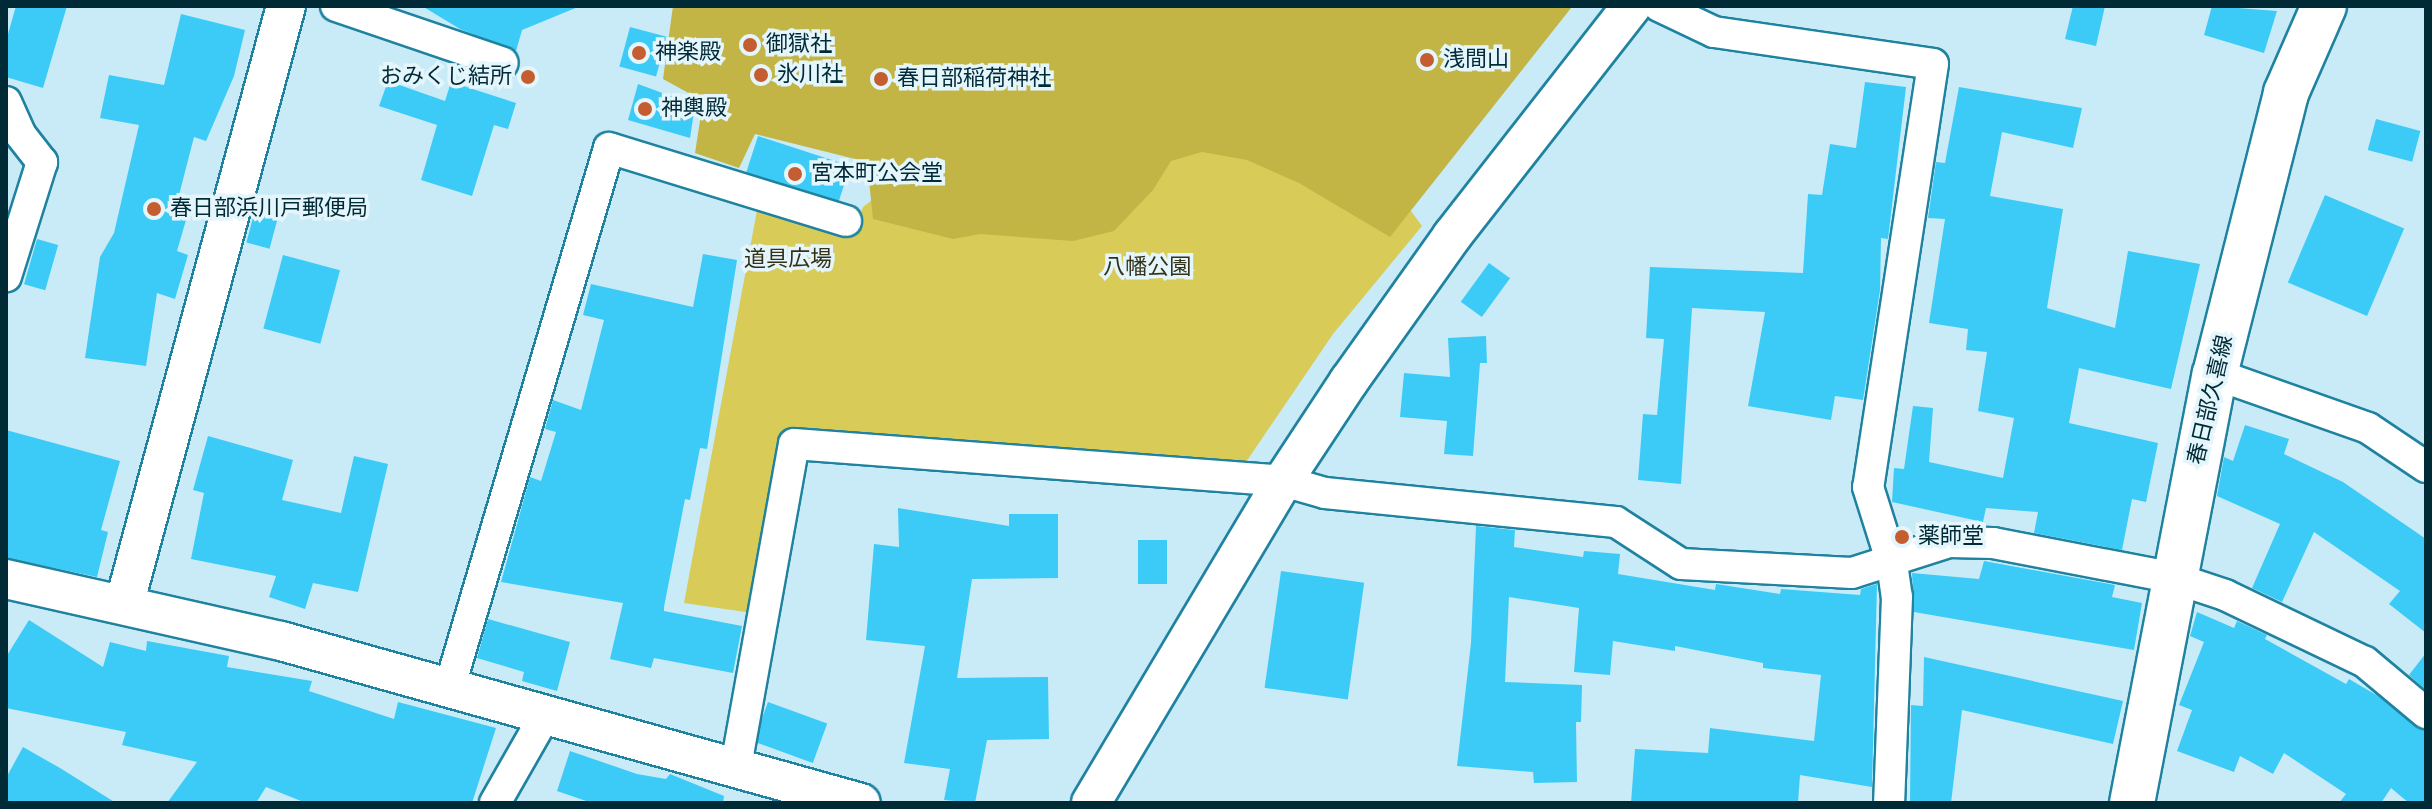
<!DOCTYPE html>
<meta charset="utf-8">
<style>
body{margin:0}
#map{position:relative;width:2432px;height:809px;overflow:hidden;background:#c9ebf7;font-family:"Varela Round","Noto Sans JP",sans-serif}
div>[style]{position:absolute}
.green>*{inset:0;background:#d8cb58}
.forest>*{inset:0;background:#c2b546}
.building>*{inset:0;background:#3ccbf6;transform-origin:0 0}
.roads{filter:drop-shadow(2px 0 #1f83a0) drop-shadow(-2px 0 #1f83a0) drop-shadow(0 2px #1f83a0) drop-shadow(0 -2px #1f83a0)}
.minor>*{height:30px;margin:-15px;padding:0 15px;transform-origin:15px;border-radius:15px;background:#fff}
.tertiary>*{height:38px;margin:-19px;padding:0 19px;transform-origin:19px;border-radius:19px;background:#fff}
.primary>*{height:44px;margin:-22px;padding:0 22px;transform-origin:22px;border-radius:22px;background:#fff}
.dots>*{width:22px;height:22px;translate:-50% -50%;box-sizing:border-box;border:4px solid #e4f5fb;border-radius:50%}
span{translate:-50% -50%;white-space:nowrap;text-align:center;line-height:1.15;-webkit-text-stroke:7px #e4f5fb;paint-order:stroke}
.poi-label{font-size:22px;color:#012a37}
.left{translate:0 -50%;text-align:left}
.right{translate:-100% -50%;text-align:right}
.park-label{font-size:22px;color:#343119}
.street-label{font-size:22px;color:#012a37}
.frame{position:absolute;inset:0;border:8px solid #012a37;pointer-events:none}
</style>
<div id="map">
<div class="green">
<div style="clip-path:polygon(1350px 129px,1422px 226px,1333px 334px,1244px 465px,785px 438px,752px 613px,684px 603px,758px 205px,853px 235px,863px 207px,895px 182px)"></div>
</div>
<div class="forest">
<div style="clip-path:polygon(673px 6px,1562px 6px,1571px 8px,1390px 237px,1299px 183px,1247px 160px,1202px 152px,1171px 161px,1153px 190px,1114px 231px,1073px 241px,980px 234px,953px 239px,873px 219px,867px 162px,755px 134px,739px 168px,695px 153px,703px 101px,663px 79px)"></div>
</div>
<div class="building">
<div style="clip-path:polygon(16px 6px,67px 6px,43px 88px,6px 77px,6px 41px)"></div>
<div style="clip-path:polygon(422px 6px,578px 6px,578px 7px,522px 30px,516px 51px,460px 29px)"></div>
<div style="clip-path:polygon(2073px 6px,2105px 6px,2096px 46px,2065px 39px)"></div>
<div style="clip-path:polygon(2212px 6px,2277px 11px,2264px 53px,2204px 35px)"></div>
<div style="clip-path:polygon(181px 14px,245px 30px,234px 76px,206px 141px,194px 137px,178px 199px,191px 203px,177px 251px,188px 255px,175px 299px,157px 293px,146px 366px,85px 358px,100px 257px,114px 233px,139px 125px,100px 118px,109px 75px,164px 85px)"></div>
<div style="left:630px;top:27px;width:38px;height:41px;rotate:15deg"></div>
<div style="clip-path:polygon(388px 81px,445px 101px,451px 82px,516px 103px,508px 129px,494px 125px,472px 196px,421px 180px,437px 125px,379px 106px)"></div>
<div style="clip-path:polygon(1865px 82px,1906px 87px,1888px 239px,1881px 238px,1880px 290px,1863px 400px,1835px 396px,1831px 420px,1748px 406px,1765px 312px,1692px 308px,1681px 484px,1638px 480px,1643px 414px,1657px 415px,1664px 339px,1646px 338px,1650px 267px,1803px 273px,1808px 194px,1822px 195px,1830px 144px,1856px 148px)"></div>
<div style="clip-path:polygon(638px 84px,695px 105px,690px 138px,628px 120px)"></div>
<div style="clip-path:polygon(1959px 87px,2082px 108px,2073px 148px,2002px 132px,1990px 196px,2063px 209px,2047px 308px,2115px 328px,2128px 251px,2200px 264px,2171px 389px,2079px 368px,2069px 423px,2158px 443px,2146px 502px,2132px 499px,2122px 550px,2034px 533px,2038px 512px,1986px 508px,1983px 522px,1892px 502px,1894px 468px,1904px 469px,1913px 406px,1933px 408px,1929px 462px,2003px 478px,2014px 418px,1978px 411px,1987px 352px,1966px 350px,1968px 329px,1929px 323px,1945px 219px,1928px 218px,1936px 162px,1945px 163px)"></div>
<div style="left:2376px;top:119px;width:46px;height:32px;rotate:15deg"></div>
<div style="left:758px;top:136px;width:97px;height:38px;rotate:18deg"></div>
<div style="left:2325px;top:195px;width:86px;height:95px;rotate:23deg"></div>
<div style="left:258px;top:199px;width:24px;height:45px;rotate:15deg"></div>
<div style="left:37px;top:239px;width:22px;height:47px;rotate:16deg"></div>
<div style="clip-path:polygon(703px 254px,737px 260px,707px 449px,700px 448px,690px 500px,685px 499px,664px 607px,664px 611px,742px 626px,733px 673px,654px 658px,651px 668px,610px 659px,623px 603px,501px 582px,530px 477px,541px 481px,556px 432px,545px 429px,553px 400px,581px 410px,604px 320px,583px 315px,591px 284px,693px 307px)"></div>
<div style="left:283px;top:255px;width:59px;height:76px;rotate:15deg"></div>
<div style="left:1489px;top:263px;width:26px;height:48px;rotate:36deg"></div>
<div style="clip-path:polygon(1486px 336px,1487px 363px,1480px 363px,1473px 456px,1444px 454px,1447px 421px,1400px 417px,1404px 373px,1450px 377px,1448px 338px)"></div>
<div style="clip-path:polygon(2245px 425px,2289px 439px,2284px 454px,2343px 482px,2426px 539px,2426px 633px,2389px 604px,2400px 591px,2314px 532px,2282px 602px,2252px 588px,2280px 524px,2217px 496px,2224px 457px,2233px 461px)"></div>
<div style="clip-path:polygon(6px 430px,120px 461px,101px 530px,108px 532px,97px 577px,6px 558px)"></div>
<div style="clip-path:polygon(208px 436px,293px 460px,282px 500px,341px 513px,354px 456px,388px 464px,358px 592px,313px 583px,305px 609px,269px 597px,276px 576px,191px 559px,204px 493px,193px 490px)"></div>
<div style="clip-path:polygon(898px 508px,1009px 526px,1009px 514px,1058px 514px,1058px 578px,972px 579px,957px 678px,1048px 677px,1049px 739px,987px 740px,975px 803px,944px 800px,950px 769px,904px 763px,925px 646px,866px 640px,874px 544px,899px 547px)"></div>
<div style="clip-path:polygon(1476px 526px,1515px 530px,1514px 547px,1583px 557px,1584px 551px,1620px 554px,1618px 574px,1715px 590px,1716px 584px,1780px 594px,1781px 589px,1860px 595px,1861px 589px,1877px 584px,1872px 787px,1800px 775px,1798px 803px,1631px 803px,1635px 749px,1708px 753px,1710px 728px,1814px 741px,1821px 675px,1763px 668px,1763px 663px,1675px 646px,1675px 651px,1613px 641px,1610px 675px,1574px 672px,1579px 608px,1509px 597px,1505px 682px,1582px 685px,1581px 722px,1576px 722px,1577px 782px,1534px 783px,1533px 772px,1457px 766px,1471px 643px)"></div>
<div style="left:1138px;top:540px;width:29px;height:44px"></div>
<div style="clip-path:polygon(1984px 561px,2115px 585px,2112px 597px,2142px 603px,2134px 650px,1914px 612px,1912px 573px,1979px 579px)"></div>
<div style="left:1281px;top:571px;width:84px;height:118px;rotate:8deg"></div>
<div style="clip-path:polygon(2197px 612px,2234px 628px,2237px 621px,2267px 635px,2265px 639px,2346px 684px,2349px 679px,2378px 696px,2426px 731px,2426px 803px,2409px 803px,2391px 788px,2381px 803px,2339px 803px,2346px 794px,2284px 753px,2273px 774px,2240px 756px,2234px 772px,2177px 751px,2192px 710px,2179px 705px,2204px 642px,2190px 636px)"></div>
<div style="clip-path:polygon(488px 619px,570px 642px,557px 691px,522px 681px,524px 672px,477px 658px)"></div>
<div style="clip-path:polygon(29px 620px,103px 667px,110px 642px,146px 651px,147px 641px,229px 656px,227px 667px,312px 681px,309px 691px,394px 719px,398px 702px,496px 728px,472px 803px,306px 803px,266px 787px,256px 803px,167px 803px,197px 762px,122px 745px,126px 732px,6px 708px,6px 657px)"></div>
<div style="clip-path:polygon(2426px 653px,2426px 690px,2409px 675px)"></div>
<div style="clip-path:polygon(1924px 657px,2123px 701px,2113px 744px,1962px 710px,1951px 803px,1910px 803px,1911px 705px,1923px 706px)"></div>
<div style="left:768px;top:702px;width:63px;height:42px;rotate:20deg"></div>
<div style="clip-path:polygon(23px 747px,60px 768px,116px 803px,6px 803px,6px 778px)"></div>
<div style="clip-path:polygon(570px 751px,637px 774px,666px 779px,670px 774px,724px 796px,723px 803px,592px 803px,557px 791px)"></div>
</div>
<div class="roads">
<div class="minor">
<div style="left:336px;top:6px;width:176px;rotate:18.8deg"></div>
<div style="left:1659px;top:6px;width:61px;rotate:25.3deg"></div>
<div style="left:1714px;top:32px;width:221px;rotate:8.3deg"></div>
<div style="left:1933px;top:64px;width:428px;rotate:98.7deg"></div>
<div style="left:1868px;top:487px;width:80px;rotate:72.5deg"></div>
<div style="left:1892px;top:563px;width:34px;rotate:82deg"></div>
<div style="left:1897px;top:597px;width:206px;rotate:92.2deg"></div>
<div style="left:6px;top:102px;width:35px;rotate:66deg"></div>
<div style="left:20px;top:134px;width:36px;rotate:52deg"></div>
<div style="left:42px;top:162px;width:120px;rotate:107.5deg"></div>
<div style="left:2215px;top:374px;width:162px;rotate:19.4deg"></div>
<div style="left:2368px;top:428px;width:70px;rotate:33.9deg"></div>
<div style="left:449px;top:689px;width:564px;rotate:-73.52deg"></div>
<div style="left:609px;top:148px;width:248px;rotate:17.1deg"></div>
<div style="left:736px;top:766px;width:327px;rotate:-79.8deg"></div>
<div style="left:794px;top:444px;width:490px;rotate:4.3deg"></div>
<div style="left:1283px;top:481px;width:44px;rotate:15.9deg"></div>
<div style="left:1325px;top:493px;width:292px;rotate:5.7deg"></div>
<div style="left:1616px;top:522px;width:77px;rotate:32.9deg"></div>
<div style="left:1681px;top:564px;width:171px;rotate:3deg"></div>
<div style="left:1852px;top:573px;width:102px;rotate:-17.7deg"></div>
<div style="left:1949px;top:542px;width:44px;rotate:1.3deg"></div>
<div style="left:1993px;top:543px;width:184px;rotate:10.9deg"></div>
<div style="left:2174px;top:578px;width:54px;rotate:18.4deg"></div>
<div style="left:2225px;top:595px;width:155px;rotate:25.6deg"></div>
<div style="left:2365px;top:662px;width:80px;rotate:39.9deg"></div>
<div style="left:495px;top:803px;width:99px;rotate:-60.3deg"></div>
</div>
<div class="tertiary">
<div style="left:6px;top:579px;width:282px;rotate:12.7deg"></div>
<div style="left:281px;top:641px;width:602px;rotate:15.61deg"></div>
<div style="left:124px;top:605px;width:621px;rotate:-74.87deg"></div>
<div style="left:1091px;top:803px;width:375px;rotate:-59.2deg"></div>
<div style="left:1283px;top:481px;width:120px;rotate:-56.6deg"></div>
<div style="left:1349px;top:381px;width:178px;rotate:-54.6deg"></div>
<div style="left:1452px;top:236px;width:292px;rotate:-52deg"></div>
</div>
<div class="primary">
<div style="left:2132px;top:803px;width:437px;rotate:-79.1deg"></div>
<div style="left:2215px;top:374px;width:290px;rotate:-75.8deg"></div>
<div style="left:2286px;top:93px;width:95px;rotate:-66.4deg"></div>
</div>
</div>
<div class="dots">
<div style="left:750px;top:45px;background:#c45e31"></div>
<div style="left:639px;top:53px;background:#c45e31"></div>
<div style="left:1427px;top:60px;background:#c45e31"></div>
<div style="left:761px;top:75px;background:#c45e31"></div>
<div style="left:528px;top:77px;background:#c45e31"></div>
<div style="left:881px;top:79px;background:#c45e31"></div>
<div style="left:645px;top:109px;background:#c45e31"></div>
<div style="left:795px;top:174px;background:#c45e31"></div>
<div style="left:154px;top:209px;background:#c45e31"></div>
<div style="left:1902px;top:537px;background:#c45e31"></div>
</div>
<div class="poi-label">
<span class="left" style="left:766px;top:45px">御獄社</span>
<span class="left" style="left:655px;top:53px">神楽殿</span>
<span class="left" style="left:1443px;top:60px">浅間山</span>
<span class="left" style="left:777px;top:75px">氷川社</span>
<span class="right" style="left:512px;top:77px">おみくじ結所</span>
<span class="left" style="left:897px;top:79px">春日部稲荷神社</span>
<span class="left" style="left:661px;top:109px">神輿殿</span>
<span class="left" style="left:811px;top:174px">宮本町公会堂</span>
<span class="left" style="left:170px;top:209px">春日部浜川戸郵便局</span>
<span class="left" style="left:1918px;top:537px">薬師堂</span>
</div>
<div class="park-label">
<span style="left:788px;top:260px">道具広場</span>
<span style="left:1147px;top:268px">八幡公園</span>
</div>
<div class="street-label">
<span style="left:2211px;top:400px;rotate:-77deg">春日部久喜線</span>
</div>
<div class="frame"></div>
</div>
